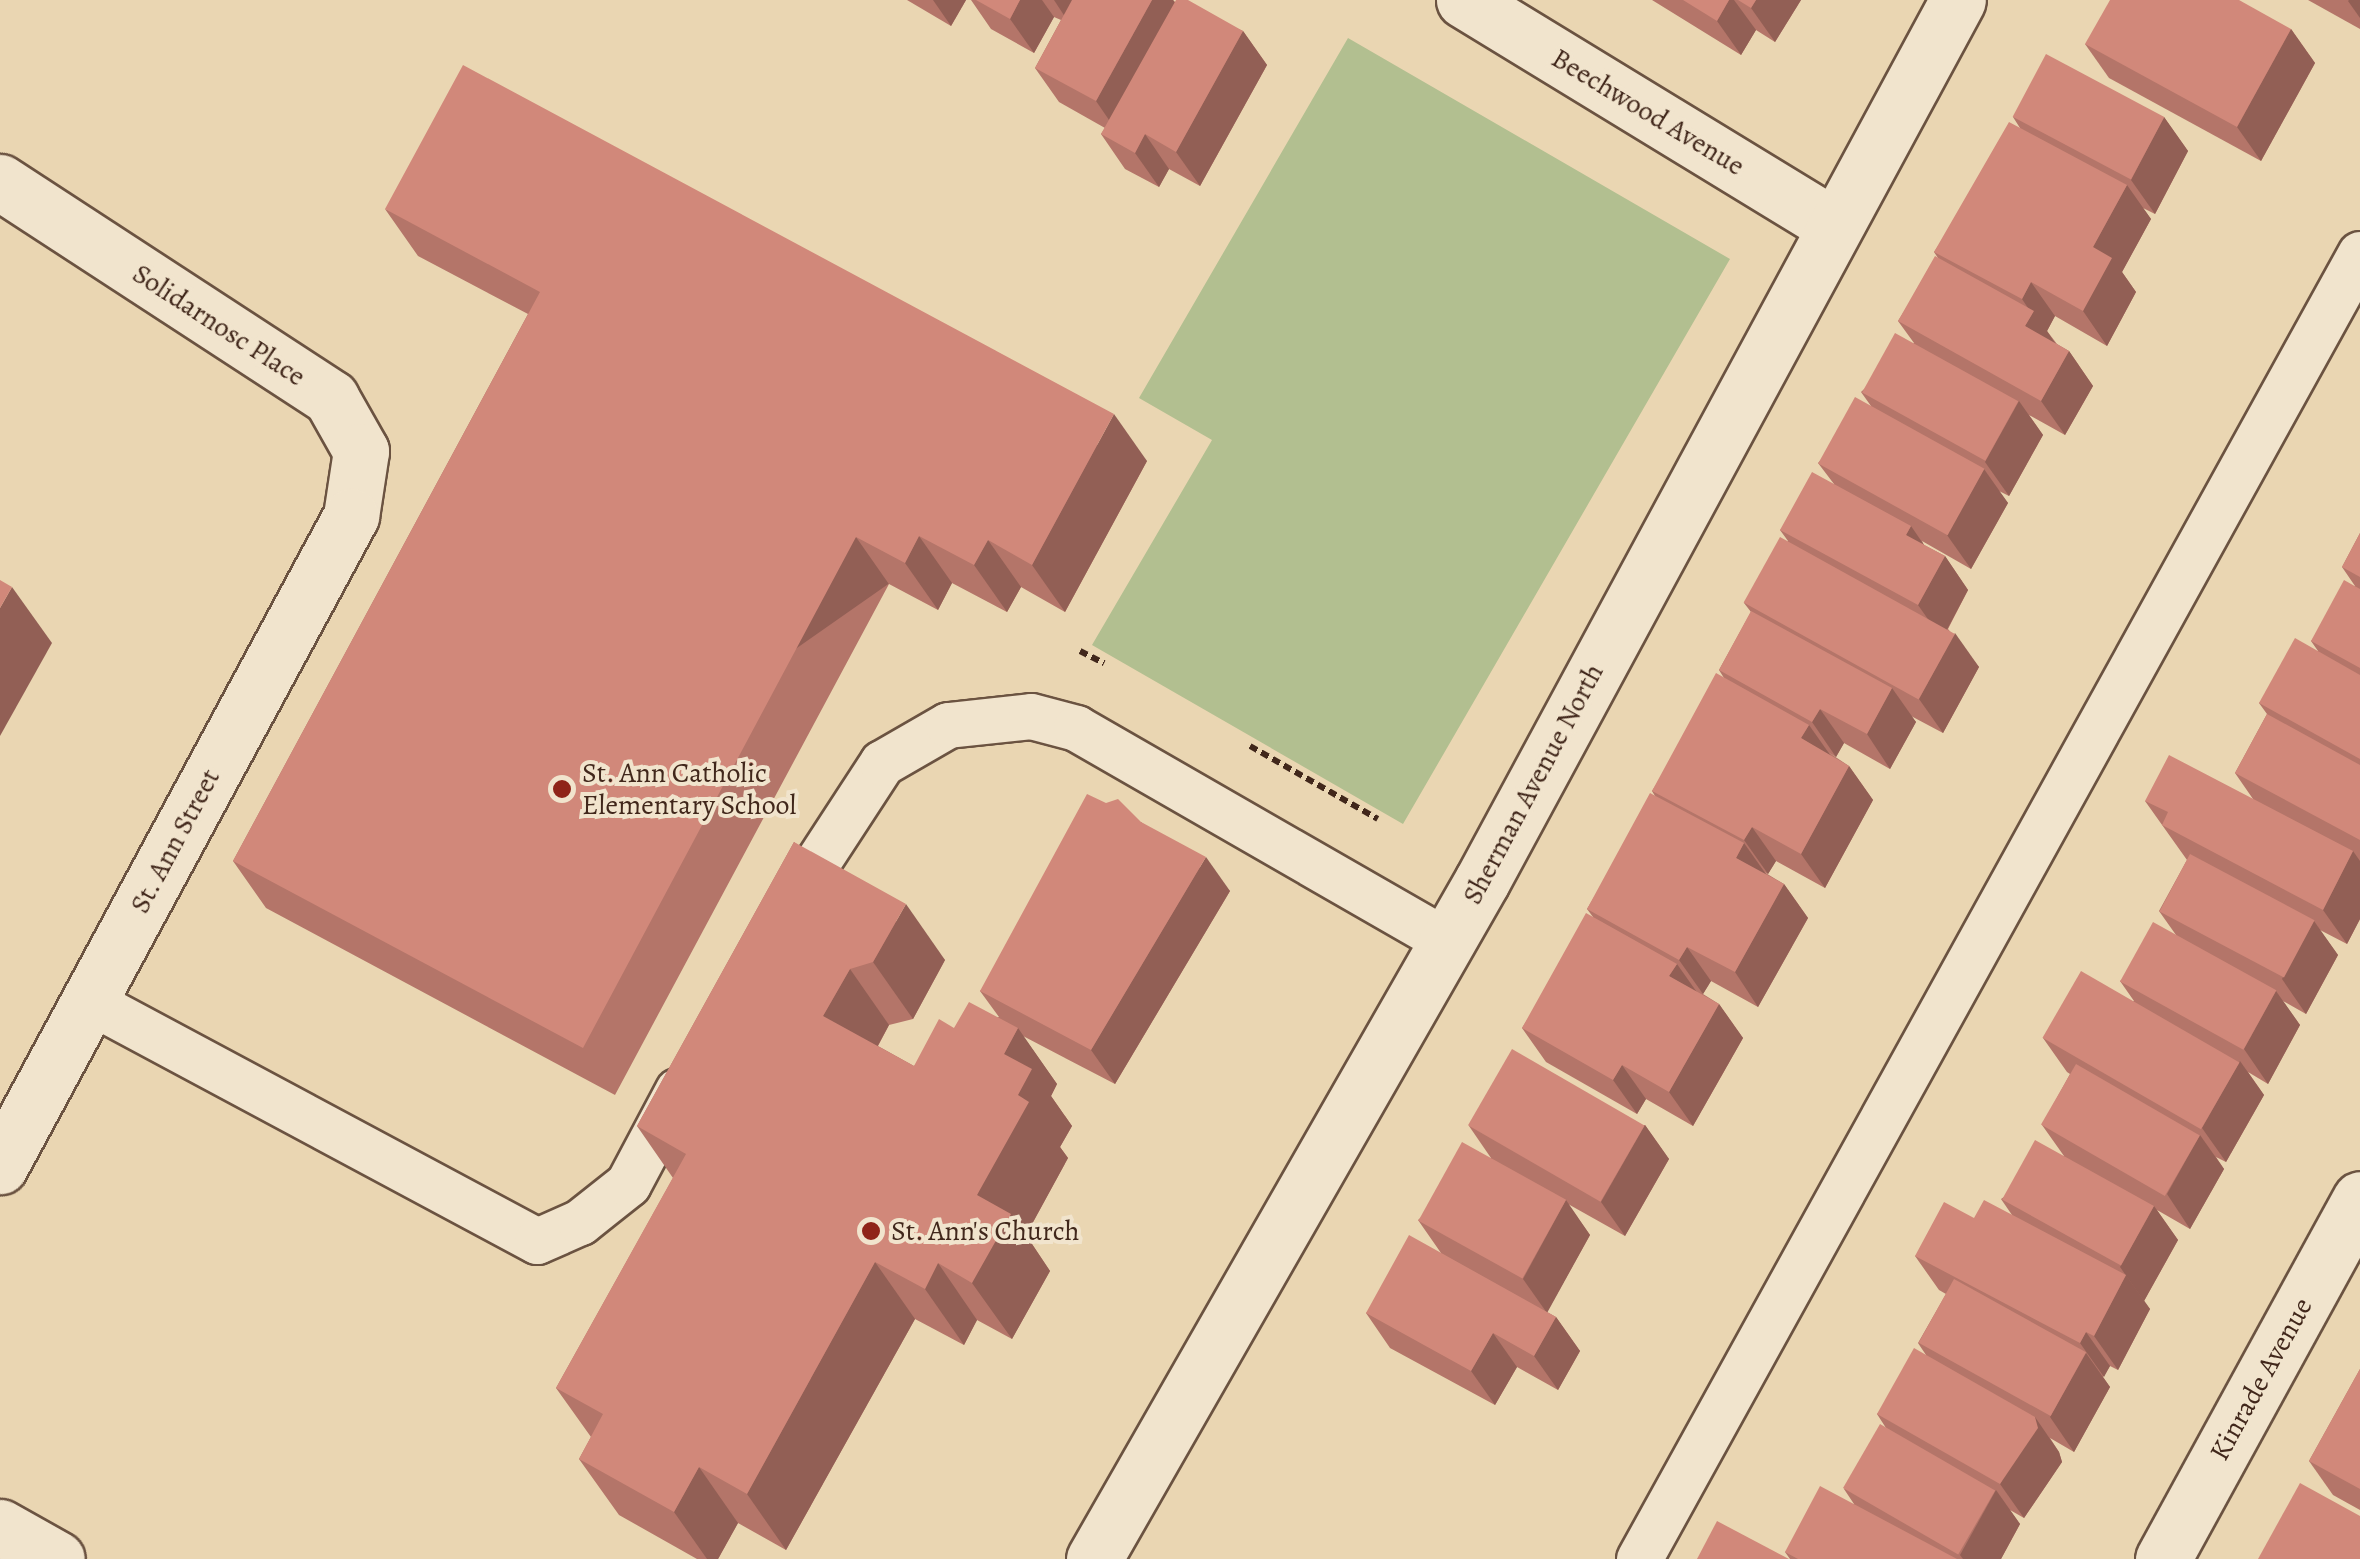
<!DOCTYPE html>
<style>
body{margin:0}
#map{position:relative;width:2360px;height:1559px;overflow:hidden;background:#ead6b2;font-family:Alegreya,serif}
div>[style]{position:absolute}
.green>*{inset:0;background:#b2bf90}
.path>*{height:6px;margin-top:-3px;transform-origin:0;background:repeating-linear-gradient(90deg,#41271b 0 8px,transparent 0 13px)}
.roads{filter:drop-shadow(2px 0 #6b5341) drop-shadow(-2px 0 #6b5341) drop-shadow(0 2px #6b5341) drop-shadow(0 -2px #6b5341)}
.lane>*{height:45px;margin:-22.5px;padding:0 22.5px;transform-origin:22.5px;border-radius:22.5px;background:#f1e4cd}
.street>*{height:55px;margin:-27.5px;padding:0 27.5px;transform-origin:27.5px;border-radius:27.5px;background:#f1e4cd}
.secondary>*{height:55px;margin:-27.5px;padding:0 27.5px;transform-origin:27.5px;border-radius:27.5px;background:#f1e4cd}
.wall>*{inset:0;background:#b47569}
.shaded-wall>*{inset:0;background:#925f55;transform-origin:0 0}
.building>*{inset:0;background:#d1887a;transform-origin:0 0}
.dots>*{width:28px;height:28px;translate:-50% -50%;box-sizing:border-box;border:5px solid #f1e4cd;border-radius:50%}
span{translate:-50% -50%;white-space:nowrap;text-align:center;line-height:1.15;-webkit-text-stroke:8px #f1e4cd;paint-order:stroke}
.street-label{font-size:28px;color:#41271b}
.poi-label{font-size:28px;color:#41271b}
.left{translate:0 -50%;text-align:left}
</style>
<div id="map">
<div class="green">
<div style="clip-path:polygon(1348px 38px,1730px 259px,1403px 824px,1092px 645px,1212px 440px,1139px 398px)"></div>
</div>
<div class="path">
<div style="left:1080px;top:651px;width:27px;rotate:27deg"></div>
<div style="left:1250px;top:746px;width:147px;rotate:29.7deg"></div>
</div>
<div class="roads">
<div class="lane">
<div style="left:788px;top:907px;width:172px;rotate:-56.9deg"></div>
<div style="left:882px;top:763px;width:76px;rotate:-29.9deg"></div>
<div style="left:948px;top:725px;width:83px;rotate:-6.2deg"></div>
<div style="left:1031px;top:716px;width:47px;rotate:14.9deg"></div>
<div style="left:1076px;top:728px;width:428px;rotate:29.9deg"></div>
<div style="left:89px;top:1001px;width:508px;rotate:28.18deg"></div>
<div style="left:537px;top:1241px;width:47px;rotate:-23.8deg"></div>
<div style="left:580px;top:1222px;width:61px;rotate:-38.4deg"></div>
<div style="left:628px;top:1184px;width:106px;rotate:-62deg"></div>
<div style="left:1639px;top:1559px;width:1491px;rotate:-61.08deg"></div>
</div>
<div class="street">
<div style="left:1464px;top:0;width:432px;rotate:31.4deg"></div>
<div style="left:0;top:182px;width:395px;rotate:33.1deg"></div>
<div style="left:331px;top:398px;width:61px;rotate:60.5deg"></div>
<div style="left:361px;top:451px;width:66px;rotate:98.7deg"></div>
<div style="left:351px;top:516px;width:739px;rotate:118.37deg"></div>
<div style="left:2163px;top:1559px;width:410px;rotate:-61.3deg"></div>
</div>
<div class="secondary">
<div style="left:0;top:1527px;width:65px;rotate:29.3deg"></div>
<div style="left:1094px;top:1559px;width:781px;rotate:-60.22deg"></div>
<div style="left:1482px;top:881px;width:1001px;rotate:-61.62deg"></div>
</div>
</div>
<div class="wall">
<div style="clip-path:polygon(907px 0,966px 0,951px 26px)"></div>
<div style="clip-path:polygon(971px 0,1173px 0,1175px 2px,1243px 31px,1267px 65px,1200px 186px,1169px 169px,1159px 187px,1125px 169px,1101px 134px,1105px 128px,1059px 102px,1035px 68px,1061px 20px,1054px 17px,1034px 53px,991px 29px)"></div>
<div style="clip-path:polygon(1652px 0,1801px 0,1775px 42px,1756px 30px,1741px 55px)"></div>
<div style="clip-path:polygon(2308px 0,2360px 0,2360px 29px)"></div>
<div style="clip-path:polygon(2291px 29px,2315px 63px,2261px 161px,2109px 78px,2085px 44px)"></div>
<div style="clip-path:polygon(2013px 117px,2164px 117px,2188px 151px,2155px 214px,2143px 208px,2151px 219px,2122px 272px,2136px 292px,2107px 346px,2055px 316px,2047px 331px,2057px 344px,2069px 351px,2093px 386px,2065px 435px,2029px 415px,2043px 435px,2009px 496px,1999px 491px,2008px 503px,1971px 569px,1922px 541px,1924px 545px,1945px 556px,1968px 590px,1948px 629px,1979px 667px,1943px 733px,1911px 716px,1916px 722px,1890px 769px,1844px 743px,1836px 757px,1828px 752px,1849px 766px,1873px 800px,1825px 888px,1776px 861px,1768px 874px,1764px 872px,1784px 884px,1808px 918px,1758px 1007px,1711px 981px,1703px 994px,1719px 1004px,1743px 1038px,1693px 1126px,1646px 1099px,1637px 1114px,1546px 1062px,1522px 1028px,1593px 917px,1587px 909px,1655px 796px,1652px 791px,1724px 678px,1719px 670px,1751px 612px,1744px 603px,1788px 541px,1780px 530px,1834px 484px,1818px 463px,1871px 406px,1861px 392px,1914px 343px,1898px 321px,1938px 258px,1934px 252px,2020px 128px)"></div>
<div style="clip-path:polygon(385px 209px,1147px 461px,1065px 612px,1021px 587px,1007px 612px,952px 583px,938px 610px,889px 584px,615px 1095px,266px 908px,233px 861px,528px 314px,418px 256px)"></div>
<div style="clip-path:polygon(2360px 533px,2360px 919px,2347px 944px,2320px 930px,2338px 955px,2306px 1014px,2283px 1001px,2300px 1025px,2268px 1084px,2248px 1072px,2264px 1095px,2226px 1162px,2216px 1157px,2224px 1169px,2190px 1229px,2157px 1210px,2178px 1240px,2144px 1301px,2150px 1309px,2118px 1370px,2110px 1366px,2103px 1377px,2110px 1387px,2074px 1452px,2050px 1438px,2059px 1452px,2062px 1462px,2024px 1518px,2010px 1510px,2020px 1524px,2001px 1559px,1790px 1559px,1785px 1552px,1854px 1504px,1844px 1489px,1886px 1428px,1877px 1414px,1926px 1355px,1918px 1343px,1946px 1294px,1939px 1290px,1915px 1256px,1974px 1218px,2012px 1215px,2001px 1199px,2064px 1156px,2042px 1125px,2070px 1074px,2067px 1072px,2043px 1038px,2134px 1001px,2120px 981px,2176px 935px,2159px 911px,2187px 860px,2145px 801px,2253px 799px,2235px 773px,2267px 714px,2259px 703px,2318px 651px,2311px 641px,2355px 586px,2342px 567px)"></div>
<div style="clip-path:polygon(1141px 822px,1230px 891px,1115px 1084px,1023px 1036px,1057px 1084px,1051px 1096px,1072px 1126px,1060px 1147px,1068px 1158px,1026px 1235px,1050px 1271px,1012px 1339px,977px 1320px,964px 1345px,915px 1319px,786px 1550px,738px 1523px,718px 1559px,697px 1559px,619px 1515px,579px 1459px,591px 1437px,556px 1388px,673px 1178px,637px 1126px,794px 842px,945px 960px,913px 1019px,889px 1025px,878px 1046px,914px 1066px,954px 1028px,999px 1017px,980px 991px)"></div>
<div style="clip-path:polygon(1645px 1125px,1669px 1159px,1625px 1236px,1568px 1204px,1590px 1235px,1547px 1312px,1556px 1317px,1580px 1351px,1558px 1390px,1517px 1367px,1495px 1405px,1390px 1348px,1366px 1313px,1441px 1253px,1418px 1220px,1491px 1158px,1469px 1126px)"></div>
<div style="clip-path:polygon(2360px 1369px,2360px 1510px,2333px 1495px,2309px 1461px)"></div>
</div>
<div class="shaded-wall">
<div style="clip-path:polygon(933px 0,966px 0,951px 26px)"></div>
<div style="clip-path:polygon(1020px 0,1042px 0,1054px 17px,1034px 53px,1010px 19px)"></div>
<div style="clip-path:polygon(1054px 0,1085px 0,1071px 26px)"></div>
<div style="clip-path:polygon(1152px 0,1173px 0,1185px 17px,1120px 136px,1096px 101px)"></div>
<div style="clip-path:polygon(1729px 0,1734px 0,1756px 30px,1741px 55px,1717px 21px)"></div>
<div style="clip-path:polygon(1756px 0,1801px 0,1775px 42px,1751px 8px)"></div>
<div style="clip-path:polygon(2349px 0,2360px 0,2360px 18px,2348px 1px)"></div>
<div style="clip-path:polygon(2291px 29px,2315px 63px,2261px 161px,2237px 127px)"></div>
<div style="clip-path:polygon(1243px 31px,1267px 65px,1200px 186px,1176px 152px)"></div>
<div style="clip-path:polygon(2164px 117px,2188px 151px,2155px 214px,2131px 180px)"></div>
<div style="clip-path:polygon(1145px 134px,1169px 169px,1159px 187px,1135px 153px)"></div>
<div style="clip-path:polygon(2127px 185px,2151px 219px,2122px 272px,2136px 292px,2107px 346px,2083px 311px,2093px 247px)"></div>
<div style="clip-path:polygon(2031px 282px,2055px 316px,2047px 331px,2057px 346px,2025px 326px,2032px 314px,2022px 299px)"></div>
<div style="clip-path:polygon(2069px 351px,2093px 386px,2065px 435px,2041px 401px)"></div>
<div style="clip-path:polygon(2019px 401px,2043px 435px,2009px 496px,1985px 462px)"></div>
<div style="clip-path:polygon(1114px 414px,1147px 461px,1065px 612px,1032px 565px)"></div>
<div style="clip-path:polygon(1984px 469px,2008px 503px,1971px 569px,1947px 535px)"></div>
<div style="clip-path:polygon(1911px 526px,1935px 561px,1906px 535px)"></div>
<div style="clip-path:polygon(919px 536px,952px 583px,938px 610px,905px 563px)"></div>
<div style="left:856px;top:537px;width:57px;height:579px;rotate:55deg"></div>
<div style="clip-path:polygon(988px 540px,1021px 587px,1007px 612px,974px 565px)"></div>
<div style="clip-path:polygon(1945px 556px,1968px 590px,1942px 639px,1918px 605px)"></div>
<div style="clip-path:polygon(12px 587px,52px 643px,0 736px,0 608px)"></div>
<div style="clip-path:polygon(1955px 633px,1979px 667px,1943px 733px,1919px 699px)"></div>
<div style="clip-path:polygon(1892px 688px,1916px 722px,1890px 769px,1867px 734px)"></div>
<div style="clip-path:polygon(1820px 709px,1844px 743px,1836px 757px,1812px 722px)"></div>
<div style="clip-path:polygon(1809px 725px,1833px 759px,1801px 738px)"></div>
<div style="clip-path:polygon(1849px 766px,1873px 800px,1825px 888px,1801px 854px)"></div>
<div style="clip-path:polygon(1752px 827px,1776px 861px,1768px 874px,1744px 840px)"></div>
<div style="clip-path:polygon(1744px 843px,1768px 877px,1736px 858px)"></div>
<div style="clip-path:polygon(2353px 851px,2360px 861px,2360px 919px,2347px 944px,2323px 910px)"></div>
<div style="clip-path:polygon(1206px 857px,1230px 891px,1115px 1084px,1091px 1050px)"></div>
<div style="clip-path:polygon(1784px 884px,1808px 918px,1758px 1007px,1735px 972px)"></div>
<div style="clip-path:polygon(906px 904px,945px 960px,913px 1019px,873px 962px)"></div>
<div style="clip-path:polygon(2314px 921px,2338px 955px,2306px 1014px,2282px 979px)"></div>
<div style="clip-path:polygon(1687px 947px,1711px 981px,1703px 994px,1679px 960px)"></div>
<div style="clip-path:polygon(1677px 964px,1701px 998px,1669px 976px)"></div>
<div style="clip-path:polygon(850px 969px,889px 1025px,863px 1073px,823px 1016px)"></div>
<div style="clip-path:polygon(2276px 991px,2300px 1025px,2268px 1084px,2244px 1049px)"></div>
<div style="clip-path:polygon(1719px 1004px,1743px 1038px,1693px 1126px,1669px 1092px)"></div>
<div style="clip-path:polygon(1018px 1028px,1057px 1084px,1051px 1096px,1072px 1126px,1060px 1147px,1068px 1158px,1026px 1235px,1050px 1271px,1012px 1339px,972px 1283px,977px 1195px,1018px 1095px,1004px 1054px)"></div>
<div style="clip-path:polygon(2240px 1061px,2264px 1095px,2226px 1162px,2202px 1128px)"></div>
<div style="clip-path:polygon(1622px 1065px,1646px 1099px,1637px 1114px,1613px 1080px)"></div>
<div style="clip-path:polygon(1645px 1125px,1669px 1159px,1625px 1236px,1601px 1202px)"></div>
<div style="clip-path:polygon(2200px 1135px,2224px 1169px,2190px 1229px,2167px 1194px)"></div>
<div style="clip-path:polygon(1566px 1200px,1590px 1235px,1547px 1313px,1523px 1279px)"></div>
<div style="clip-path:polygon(2154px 1206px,2178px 1240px,2144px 1301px,2120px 1267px)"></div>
<div style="clip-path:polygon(875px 1262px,915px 1319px,786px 1550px,747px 1494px)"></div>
<div style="clip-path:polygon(938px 1263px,977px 1320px,964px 1345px,925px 1289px)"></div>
<div style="clip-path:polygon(2126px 1275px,2150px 1309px,2118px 1370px,2094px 1336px)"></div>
<div style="clip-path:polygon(1556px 1317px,1580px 1351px,1558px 1390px,1534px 1356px)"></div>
<div style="clip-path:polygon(2086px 1332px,2110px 1366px,2104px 1377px,2080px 1343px)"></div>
<div style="clip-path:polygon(1493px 1333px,1517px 1367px,1495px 1405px,1471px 1371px)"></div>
<div style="clip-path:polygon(2086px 1353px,2110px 1387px,2074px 1452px,2050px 1417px)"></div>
<div style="clip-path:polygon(2035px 1417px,2059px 1452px,2062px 1462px,2024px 1518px,2000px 1484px)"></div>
<div style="clip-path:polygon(699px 1467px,738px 1523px,718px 1559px,707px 1559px,674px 1512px)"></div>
<div style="clip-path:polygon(1996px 1490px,2020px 1524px,2001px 1559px,1963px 1559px,1960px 1555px)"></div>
</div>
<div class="building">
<div style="clip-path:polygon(976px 0,1020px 0,1010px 19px)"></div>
<div style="clip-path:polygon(1072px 0,1152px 0,1096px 101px,1035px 68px)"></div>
<div style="clip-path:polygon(1176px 0,1188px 0,1243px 31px,1176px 152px,1145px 134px,1135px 153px,1101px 134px)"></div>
<div style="clip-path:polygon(1683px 0,1729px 0,1717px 21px)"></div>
<div style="clip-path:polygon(1738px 0,1756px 0,1751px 8px)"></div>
<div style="clip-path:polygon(2110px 0,2239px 0,2291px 29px,2237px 127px,2085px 44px)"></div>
<div style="left:2046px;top:54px;width:134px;height:71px;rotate:28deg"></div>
<div style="clip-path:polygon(463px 65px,1114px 414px,1032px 565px,988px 540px,974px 565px,919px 536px,905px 563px,856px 537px,583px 1048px,233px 861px,540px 292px,385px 209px)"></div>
<div style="clip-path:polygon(2009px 122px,2127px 185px,2093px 247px,2112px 258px,2083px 311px,2031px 282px,2022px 299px,1934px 252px)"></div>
<div style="clip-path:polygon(1935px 256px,2034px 311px,2025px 326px,2069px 351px,2041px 401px,1898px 321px)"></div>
<div style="left:1895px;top:333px;width:141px;height:68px;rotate:29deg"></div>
<div style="left:1855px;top:397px;width:148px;height:76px;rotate:29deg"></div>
<div style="clip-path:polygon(1812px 472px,1911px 526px,1906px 535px,1945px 556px,1918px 605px,1780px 530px)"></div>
<div style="clip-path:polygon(2360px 533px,2360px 577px,2342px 567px)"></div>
<div style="left:1780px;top:537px;width:200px;height:75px;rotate:29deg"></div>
<div style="clip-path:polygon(0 580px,12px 587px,0 608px)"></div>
<div style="clip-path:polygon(2344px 580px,2360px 589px,2360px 668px,2311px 641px)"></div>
<div style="clip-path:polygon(1751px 611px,1892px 688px,1867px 734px,1820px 709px,1812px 722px,1719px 670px)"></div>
<div style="clip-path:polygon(2295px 638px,2360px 675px,2360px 759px,2259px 703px)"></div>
<div style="clip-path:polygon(1716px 673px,1809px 725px,1801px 738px,1849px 766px,1801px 854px,1752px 827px,1744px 840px,1652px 791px)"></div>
<div style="clip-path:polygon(2267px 714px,2360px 765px,2360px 840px,2235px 773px)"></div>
<div style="clip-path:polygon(2169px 755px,2353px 851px,2323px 910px,2162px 825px,2168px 812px,2145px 801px)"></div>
<div style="clip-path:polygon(1650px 793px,1744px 843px,1736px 858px,1784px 884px,1735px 972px,1687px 947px,1679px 960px,1587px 909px)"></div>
<div style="clip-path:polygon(1087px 794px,1106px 803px,1118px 799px,1141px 822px,1206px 857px,1091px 1050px,980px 991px)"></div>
<div style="clip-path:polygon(794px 842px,906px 904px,873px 962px,850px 969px,823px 1016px,914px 1066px,939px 1019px,954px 1028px,969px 1002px,1018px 1028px,1004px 1054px,1032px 1069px,1018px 1095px,1029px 1102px,977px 1195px,1011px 1214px,972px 1283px,938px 1263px,925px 1289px,875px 1262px,747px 1494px,699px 1467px,674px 1512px,579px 1459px,603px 1414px,556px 1388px,686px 1154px,637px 1126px)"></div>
<div style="left:2190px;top:854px;width:141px;height:65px;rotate:28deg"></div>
<div style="clip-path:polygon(1586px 913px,1677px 964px,1669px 976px,1719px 1004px,1669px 1092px,1622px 1065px,1613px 1080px,1522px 1028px)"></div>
<div style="left:2153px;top:922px;width:141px;height:68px;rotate:29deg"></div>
<div style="left:2081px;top:971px;width:183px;height:77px;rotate:30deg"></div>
<div style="left:1512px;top:1049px;width:153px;height:88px;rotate:30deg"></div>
<div style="left:2076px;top:1064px;width:143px;height:70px;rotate:30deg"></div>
<div style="left:2035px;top:1140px;width:136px;height:68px;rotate:29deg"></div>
<div style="left:1462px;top:1142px;width:119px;height:90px;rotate:29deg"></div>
<div style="clip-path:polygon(1984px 1200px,2126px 1275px,2094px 1336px,2086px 1332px,2080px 1343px,1915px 1256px,1944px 1202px,1974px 1218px)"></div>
<div style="clip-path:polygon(1409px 1235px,1556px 1317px,1534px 1356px,1493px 1333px,1471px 1371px,1366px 1313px)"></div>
<div style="left:1954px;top:1279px;width:151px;height:73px;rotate:29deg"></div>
<div style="clip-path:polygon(1914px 1348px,2035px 1417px,2038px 1428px,2000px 1484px,1877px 1414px)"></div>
<div style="clip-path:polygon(2360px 1369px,2360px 1489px,2309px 1461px)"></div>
<div style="left:1880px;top:1424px;width:133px;height:74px;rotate:30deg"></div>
<div style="clip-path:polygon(2300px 1483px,2360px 1516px,2360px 1559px,2258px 1559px)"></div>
<div style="clip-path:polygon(1820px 1486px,1957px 1559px,1798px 1559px,1785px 1552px)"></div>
<div style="clip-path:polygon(1717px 1521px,1789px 1559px,1697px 1559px)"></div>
</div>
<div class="dots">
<div style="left:562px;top:789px;background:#8f2418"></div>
<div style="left:871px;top:1231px;background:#8f2418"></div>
</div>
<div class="street-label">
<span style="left:1648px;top:112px;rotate:31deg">Beechwood Avenue</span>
<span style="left:219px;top:325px;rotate:33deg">Solidarnosc Place</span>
<span style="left:1533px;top:784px;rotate:-62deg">Sherman Avenue North</span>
<span style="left:175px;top:841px;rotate:-62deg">St. Ann Street</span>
<span style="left:2261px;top:1379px;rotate:-61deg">Kinrade Avenue</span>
</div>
<div class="poi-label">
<span class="left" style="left:582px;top:789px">St. Ann Catholic<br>Elementary School</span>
<span class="left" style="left:891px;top:1231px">St. Ann's Church</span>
</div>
</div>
